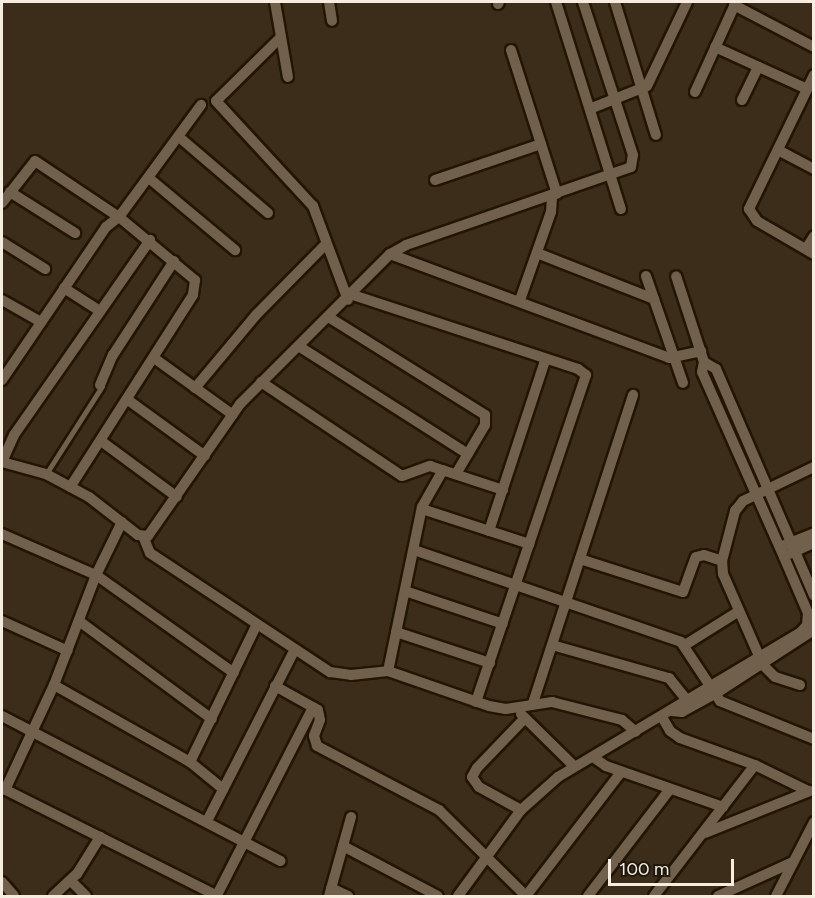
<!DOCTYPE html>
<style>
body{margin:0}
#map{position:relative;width:815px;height:898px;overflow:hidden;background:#3b2d19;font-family:Figtree,sans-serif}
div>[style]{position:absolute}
.roads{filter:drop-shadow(2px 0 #221503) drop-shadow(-2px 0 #221503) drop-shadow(0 2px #221503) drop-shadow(0 -2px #221503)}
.lane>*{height:5px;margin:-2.5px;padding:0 2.5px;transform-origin:2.5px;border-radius:2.5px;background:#71614c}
.street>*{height:10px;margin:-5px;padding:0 5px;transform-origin:5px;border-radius:5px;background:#71614c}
span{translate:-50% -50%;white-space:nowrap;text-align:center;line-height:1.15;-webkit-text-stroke:4.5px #1d170e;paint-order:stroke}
.frame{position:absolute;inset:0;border:3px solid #f6ede0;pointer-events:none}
.scale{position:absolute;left:608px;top:859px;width:126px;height:27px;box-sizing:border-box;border:3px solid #f6ede0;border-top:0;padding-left:8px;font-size:18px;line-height:21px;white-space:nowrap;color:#f6ede0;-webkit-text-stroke:4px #1d170e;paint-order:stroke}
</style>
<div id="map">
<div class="roads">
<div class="lane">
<div style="left:46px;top:474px;width:104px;rotate:-57.5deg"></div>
</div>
<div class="street">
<div style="left:275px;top:2px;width:76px;rotate:80.2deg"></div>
<div style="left:329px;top:2px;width:19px;rotate:81deg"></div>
<div style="left:556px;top:2px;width:217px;rotate:72.6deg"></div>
<div style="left:615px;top:2px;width:139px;rotate:72.9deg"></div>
<div style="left:498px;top:4px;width:2px;rotate:-63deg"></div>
<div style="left:734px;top:5px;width:90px;rotate:27.7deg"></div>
<div style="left:281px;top:37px;width:91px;rotate:135.4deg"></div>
<div style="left:216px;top:101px;width:143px;rotate:47.3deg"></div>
<div style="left:313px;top:206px;width:100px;rotate:69.6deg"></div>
<div style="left:715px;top:47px;width:101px;rotate:24.5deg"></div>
<div style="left:511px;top:50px;width:151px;rotate:72.3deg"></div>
<div style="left:814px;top:75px;width:149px;rotate:115.9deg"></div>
<div style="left:749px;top:209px;width:14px;rotate:56deg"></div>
<div style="left:757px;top:221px;width:66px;rotate:30.1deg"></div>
<div style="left:695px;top:92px;width:99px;rotate:-65.5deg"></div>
<div style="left:742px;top:100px;width:37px;rotate:-64deg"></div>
<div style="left:592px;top:108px;width:59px;rotate:-21.8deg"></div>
<div style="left:647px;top:86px;width:93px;rotate:-64.5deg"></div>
<div style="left:179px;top:137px;width:117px;rotate:40.5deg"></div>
<div style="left:778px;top:150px;width:41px;rotate:27.8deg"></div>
<div style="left:150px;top:179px;width:111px;rotate:39.9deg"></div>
<div style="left:435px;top:180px;width:112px;rotate:-18.8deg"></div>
<div style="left:10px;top:192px;width:77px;rotate:32.2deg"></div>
<div style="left:2px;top:203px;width:53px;rotate:-51.8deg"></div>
<div style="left:35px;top:161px;width:101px;rotate:33.7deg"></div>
<div style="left:119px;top:217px;width:139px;rotate:-53.8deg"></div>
<div style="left:2px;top:242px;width:51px;rotate:32.1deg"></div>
<div style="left:806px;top:249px;width:15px;rotate:-58deg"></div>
<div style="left:537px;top:253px;width:126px;rotate:21.5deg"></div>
<div style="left:390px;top:254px;width:298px;rotate:20.4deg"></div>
<div style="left:669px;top:358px;width:33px;rotate:-12deg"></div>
<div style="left:646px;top:276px;width:113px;rotate:70.9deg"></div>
<div style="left:64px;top:288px;width:43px;rotate:32.6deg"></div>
<div style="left:353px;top:295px;width:237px;rotate:18.2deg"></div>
<div style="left:578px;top:369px;width:10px;rotate:37deg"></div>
<div style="left:586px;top:375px;width:345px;rotate:108.6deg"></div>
<div style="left:2px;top:300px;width:45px;rotate:29.4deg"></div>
<div style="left:520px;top:300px;width:93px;rotate:-70.6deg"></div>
<div style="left:551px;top:212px;width:16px;rotate:-86deg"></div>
<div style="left:330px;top:318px;width:183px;rotate:32deg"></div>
<div style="left:485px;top:415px;width:10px;rotate:90deg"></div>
<div style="left:485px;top:425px;width:57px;rotate:120.6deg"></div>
<div style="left:300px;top:347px;width:199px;rotate:32.5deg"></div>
<div style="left:154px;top:358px;width:97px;rotate:35.8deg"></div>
<div style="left:704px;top:362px;width:14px;rotate:30deg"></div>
<div style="left:716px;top:369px;width:247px;rotate:66.6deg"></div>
<div style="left:2px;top:380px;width:185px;rotate:-55.8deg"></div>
<div style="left:106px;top:227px;width:16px;rotate:-38deg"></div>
<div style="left:119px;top:217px;width:99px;rotate:39.7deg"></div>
<div style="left:195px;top:280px;width:15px;rotate:98deg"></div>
<div style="left:193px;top:295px;width:228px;rotate:122.6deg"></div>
<div style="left:261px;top:382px;width:169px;rotate:33.7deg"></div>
<div style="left:402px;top:476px;width:30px;rotate:-20deg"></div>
<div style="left:430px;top:466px;width:77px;rotate:18.2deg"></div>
<div style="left:100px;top:385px;width:33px;rotate:-67deg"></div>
<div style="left:113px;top:355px;width:112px;rotate:-57deg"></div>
<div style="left:195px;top:388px;width:95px;rotate:-50.1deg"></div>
<div style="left:256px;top:315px;width:100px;rotate:-45.4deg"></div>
<div style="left:128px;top:400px;width:95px;rotate:36deg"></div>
<div style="left:101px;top:441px;width:94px;rotate:36.4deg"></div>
<div style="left:2px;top:462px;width:46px;rotate:15.3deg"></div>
<div style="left:46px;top:474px;width:49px;rotate:28.1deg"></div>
<div style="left:89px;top:497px;width:62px;rotate:37.8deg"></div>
<div style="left:138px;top:535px;width:10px;rotate:6deg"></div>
<div style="left:148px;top:536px;width:161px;rotate:-55.1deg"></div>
<div style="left:240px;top:404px;width:212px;rotate:-45deg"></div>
<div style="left:390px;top:254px;width:18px;rotate:-29deg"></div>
<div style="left:406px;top:245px;width:238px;rotate:-19.1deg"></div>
<div style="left:631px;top:167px;width:12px;rotate:-81deg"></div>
<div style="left:633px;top:155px;width:161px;rotate:-108.1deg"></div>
<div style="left:2px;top:462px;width:30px;rotate:-66deg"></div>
<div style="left:14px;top:435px;width:238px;rotate:-55.1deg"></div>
<div style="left:443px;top:470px;width:43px;rotate:119.6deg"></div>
<div style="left:422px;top:507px;width:167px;rotate:101.7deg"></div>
<div style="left:388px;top:671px;width:107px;rotate:19.1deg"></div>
<div style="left:489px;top:706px;width:17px;rotate:10deg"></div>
<div style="left:506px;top:709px;width:47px;rotate:-8.7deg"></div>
<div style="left:552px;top:702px;width:72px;rotate:14.4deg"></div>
<div style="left:622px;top:720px;width:18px;rotate:41deg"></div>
<div style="left:422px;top:509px;width:113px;rotate:18.1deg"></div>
<div style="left:489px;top:531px;width:179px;rotate:-71.8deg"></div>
<div style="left:2px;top:534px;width:103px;rotate:23.6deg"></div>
<div style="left:96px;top:575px;width:169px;rotate:35.4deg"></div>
<div style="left:143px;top:536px;width:18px;rotate:68deg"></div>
<div style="left:150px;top:553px;width:216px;rotate:33.5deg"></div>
<div style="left:330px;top:672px;width:21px;rotate:8deg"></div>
<div style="left:351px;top:675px;width:37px;rotate:-6deg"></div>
<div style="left:785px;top:545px;width:31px;rotate:-22deg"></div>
<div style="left:414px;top:550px;width:282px;rotate:19deg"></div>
<div style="left:681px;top:642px;width:71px;rotate:56.5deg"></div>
<div style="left:720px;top:701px;width:101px;rotate:22deg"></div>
<div style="left:789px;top:554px;width:27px;rotate:-24deg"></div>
<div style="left:580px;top:559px;width:108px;rotate:17.8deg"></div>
<div style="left:683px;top:592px;width:37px;rotate:-70deg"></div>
<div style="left:696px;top:557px;width:8px;rotate:-14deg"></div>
<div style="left:704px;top:555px;width:19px;rotate:18deg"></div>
<div style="left:405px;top:591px;width:103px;rotate:18.6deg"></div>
<div style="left:2px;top:621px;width:72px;rotate:24.4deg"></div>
<div style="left:79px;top:621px;width:165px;rotate:36.4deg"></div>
<div style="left:396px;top:632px;width:99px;rotate:18.3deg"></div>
<div style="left:552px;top:645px;width:122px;rotate:15.8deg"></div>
<div style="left:669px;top:678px;width:27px;rotate:51deg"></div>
<div style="left:685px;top:645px;width:64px;rotate:-32.2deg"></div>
<div style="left:54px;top:685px;width:156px;rotate:29.5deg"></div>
<div style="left:190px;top:762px;width:43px;rotate:39.3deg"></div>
<div style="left:800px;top:685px;width:26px;rotate:-162deg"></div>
<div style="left:775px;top:677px;width:17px;rotate:-135deg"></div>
<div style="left:763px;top:665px;width:99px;rotate:-113.7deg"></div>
<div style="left:723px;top:574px;width:13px;rotate:-94deg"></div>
<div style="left:722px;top:561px;width:52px;rotate:-75.4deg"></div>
<div style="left:735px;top:511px;width:13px;rotate:-51deg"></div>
<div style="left:743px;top:501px;width:79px;rotate:-25.6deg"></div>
<div style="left:275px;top:686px;width:49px;rotate:29.2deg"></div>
<div style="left:318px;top:710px;width:10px;rotate:79deg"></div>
<div style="left:320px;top:720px;width:17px;rotate:111deg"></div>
<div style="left:314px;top:736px;width:10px;rotate:73deg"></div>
<div style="left:317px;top:746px;width:138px;rotate:27.7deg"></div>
<div style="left:439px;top:810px;width:122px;rotate:44.7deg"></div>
<div style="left:533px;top:703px;width:324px;rotate:-72deg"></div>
<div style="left:672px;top:711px;width:10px;rotate:6deg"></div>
<div style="left:682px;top:712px;width:38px;rotate:-29deg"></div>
<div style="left:715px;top:694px;width:118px;rotate:-32.9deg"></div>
<div style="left:521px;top:714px;width:74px;rotate:44.5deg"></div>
<div style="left:2px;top:716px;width:314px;rotate:27.5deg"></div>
<div style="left:662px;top:717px;width:16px;rotate:60deg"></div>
<div style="left:670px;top:731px;width:12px;rotate:35deg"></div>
<div style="left:680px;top:738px;width:80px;rotate:19.8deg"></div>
<div style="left:755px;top:765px;width:59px;rotate:26.1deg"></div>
<div style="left:593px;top:757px;width:16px;rotate:35deg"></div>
<div style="left:606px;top:766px;width:124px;rotate:19.3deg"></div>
<div style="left:190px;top:762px;width:151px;rotate:-64.1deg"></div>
<div style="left:2px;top:788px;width:241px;rotate:26.6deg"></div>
<div style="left:5px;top:790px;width:116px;rotate:-65deg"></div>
<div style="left:54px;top:685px;width:118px;rotate:-69.1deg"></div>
<div style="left:96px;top:575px;width:59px;rotate:-63.9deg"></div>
<div style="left:521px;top:810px;width:48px;rotate:-151.3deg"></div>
<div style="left:479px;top:787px;width:12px;rotate:-125deg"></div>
<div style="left:472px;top:777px;width:10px;rotate:-61deg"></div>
<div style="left:477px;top:768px;width:69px;rotate:-46.2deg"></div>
<div style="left:207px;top:821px;width:191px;rotate:-62.9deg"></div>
<div style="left:705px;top:833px;width:113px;rotate:-21.8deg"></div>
<div style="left:343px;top:846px;width:107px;rotate:27.8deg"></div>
<div style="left:71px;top:881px;width:21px;rotate:45deg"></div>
<div style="left:2px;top:882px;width:18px;rotate:49deg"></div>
<div style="left:331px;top:888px;width:19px;rotate:25deg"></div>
<div style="left:217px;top:895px;width:211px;rotate:-62.9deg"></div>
<div style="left:53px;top:896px;width:33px;rotate:-43deg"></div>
<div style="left:77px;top:874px;width:44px;rotate:-58.1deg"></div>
<div style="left:329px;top:896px;width:82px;rotate:-74.4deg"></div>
<div style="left:458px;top:896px;width:107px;rotate:-53.8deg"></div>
<div style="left:521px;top:810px;width:50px;rotate:-41.7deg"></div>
<div style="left:558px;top:777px;width:282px;rotate:-30.8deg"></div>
<div style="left:800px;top:633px;width:11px;rotate:-49deg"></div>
<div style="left:807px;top:625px;width:12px;rotate:-85deg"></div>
<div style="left:808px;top:613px;width:61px;rotate:-113.2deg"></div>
<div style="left:784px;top:557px;width:202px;rotate:-113.9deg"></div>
<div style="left:702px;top:372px;width:10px;rotate:-79deg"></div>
<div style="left:704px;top:362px;width:90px;rotate:-108deg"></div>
<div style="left:526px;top:896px;width:156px;rotate:-52.5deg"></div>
<div style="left:588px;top:896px;width:135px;rotate:-52.5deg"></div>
<div style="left:654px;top:896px;width:165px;rotate:-52.4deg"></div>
<div style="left:718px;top:896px;width:82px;rotate:-24.4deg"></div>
<div style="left:776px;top:896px;width:83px;rotate:-62.8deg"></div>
</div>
</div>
<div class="frame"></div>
<div class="scale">100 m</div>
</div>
